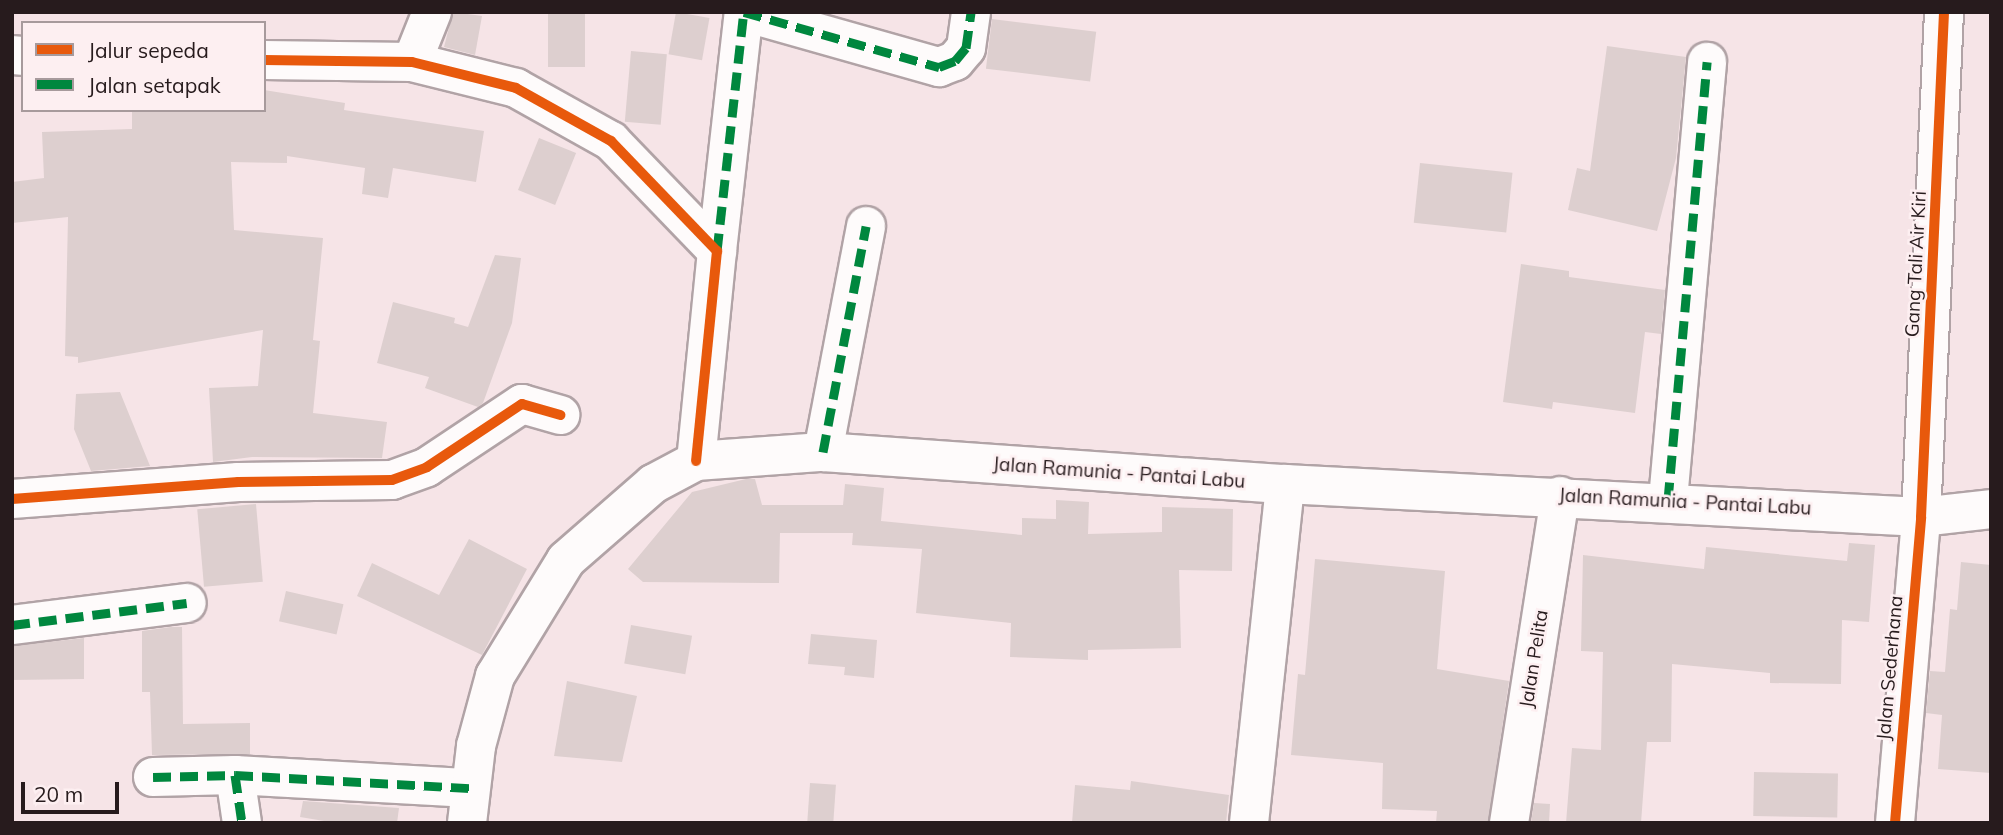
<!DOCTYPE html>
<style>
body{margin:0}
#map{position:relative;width:2003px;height:835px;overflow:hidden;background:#f6e4e7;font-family:Mulish,sans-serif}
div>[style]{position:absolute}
.building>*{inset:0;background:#ddcfcf;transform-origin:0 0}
.roads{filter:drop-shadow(2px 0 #b1a3a6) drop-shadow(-2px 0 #b1a3a6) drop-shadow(0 2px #b1a3a6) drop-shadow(0 -2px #b1a3a6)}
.minor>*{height:38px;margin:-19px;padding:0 19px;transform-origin:19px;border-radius:19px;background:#fefbfb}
.major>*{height:38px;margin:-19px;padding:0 19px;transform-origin:19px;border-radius:19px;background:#fefbfb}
.quiet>*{height:9px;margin-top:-4.5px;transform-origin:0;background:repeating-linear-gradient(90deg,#00873e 0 18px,transparent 0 27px)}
.cycleway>*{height:10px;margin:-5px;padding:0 5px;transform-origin:5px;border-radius:5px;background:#e8590c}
span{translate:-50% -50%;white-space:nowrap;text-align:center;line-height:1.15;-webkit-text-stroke:5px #fdeff1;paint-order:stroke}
.street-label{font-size:19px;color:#271b1d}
.frame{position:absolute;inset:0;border:14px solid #271b1d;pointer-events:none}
.legend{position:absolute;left:21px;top:21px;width:245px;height:91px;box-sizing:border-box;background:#fdeff1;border:2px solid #a79a9c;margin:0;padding:9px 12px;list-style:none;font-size:21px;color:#271b1d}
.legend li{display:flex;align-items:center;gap:14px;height:35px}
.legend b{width:35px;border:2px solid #a79a9c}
.scale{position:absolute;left:21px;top:782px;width:98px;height:32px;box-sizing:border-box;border:4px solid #271b1d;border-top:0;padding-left:9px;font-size:21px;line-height:24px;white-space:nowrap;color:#271b1d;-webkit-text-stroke:5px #fdeff1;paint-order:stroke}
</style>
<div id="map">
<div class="building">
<div style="clip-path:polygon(453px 12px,482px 16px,475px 55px,444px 47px)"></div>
<div style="left:548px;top:12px;width:37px;height:55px"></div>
<div style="left:676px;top:12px;width:34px;height:43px;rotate:10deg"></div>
<div style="left:992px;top:19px;width:105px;height:50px;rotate:7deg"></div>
<div style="clip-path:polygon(1607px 46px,1686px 57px,1676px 158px,1657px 231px,1568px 210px,1577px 168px,1590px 171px)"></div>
<div style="left:631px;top:51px;width:36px;height:71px;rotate:5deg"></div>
<div style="clip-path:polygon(264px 90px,345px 103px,344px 110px,484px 131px,476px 182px,393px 168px,388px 198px,362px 194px,365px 168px,287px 156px,287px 163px,231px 162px,234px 230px,323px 238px,313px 340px,320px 341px,313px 413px,387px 422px,382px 458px,252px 457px,213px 462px,209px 388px,258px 386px,263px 330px,78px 363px,78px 357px,65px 356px,68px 217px,12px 223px,12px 182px,44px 178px,42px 132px,132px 129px,132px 110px,264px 110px)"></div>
<div style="left:539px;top:138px;width:40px;height:56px;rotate:22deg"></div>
<div style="left:1420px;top:163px;width:93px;height:60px;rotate:6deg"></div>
<div style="clip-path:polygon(495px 255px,521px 258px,512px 323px,483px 403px,478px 407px,425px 388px,429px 377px,377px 363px,393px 302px,455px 318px,454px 323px,468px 327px)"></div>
<div style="clip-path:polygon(1521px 264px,1569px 271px,1569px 277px,1665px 290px,1661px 334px,1645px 332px,1635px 413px,1553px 402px,1552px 409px,1503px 402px)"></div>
<div style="clip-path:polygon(120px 392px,150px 466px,91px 471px,74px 429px,76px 394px)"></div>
<div style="clip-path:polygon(746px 479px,755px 479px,762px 505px,843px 505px,845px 484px,884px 488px,881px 521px,1022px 535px,1022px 518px,1056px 519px,1056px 500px,1089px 502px,1088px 534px,1162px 532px,1162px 507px,1233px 509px,1232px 571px,1179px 570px,1181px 648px,1088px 650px,1088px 660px,1010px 657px,1011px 623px,916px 613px,922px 549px,852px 545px,853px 533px,780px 533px,779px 583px,643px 582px,628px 569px,692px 492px)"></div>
<div style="left:256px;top:504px;width:78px;height:59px;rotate:85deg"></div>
<div style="clip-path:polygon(469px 539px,527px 569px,482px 655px,357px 596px,372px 563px,439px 595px)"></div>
<div style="clip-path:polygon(1849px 543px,1875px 545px,1869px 622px,1842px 620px,1841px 684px,1770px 683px,1770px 673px,1672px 664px,1671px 742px,1647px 742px,1641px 823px,1566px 823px,1572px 748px,1601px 750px,1603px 652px,1581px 651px,1583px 555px,1704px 569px,1706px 547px,1847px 561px)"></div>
<div style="clip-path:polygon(1315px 559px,1445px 571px,1437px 669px,1509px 681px,1488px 823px,1436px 823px,1437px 811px,1382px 809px,1383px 763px,1291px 755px,1298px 674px,1305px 675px)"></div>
<div style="clip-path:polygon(1961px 562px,1991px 565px,1991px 773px,1938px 769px,1942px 715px,1926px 713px,1930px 671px,1945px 672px,1950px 609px,1957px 610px)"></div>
<div style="left:286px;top:591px;width:59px;height:31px;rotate:13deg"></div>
<div style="left:631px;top:625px;width:62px;height:39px;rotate:10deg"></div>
<div style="clip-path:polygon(171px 627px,182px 627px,183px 724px,250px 723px,250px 754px,152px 755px,150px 692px,142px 692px,142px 631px)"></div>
<div style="clip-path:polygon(811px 634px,877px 640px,874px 678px,844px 675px,845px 667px,808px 664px)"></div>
<div style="clip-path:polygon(84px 638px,84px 679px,12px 680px,12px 646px)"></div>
<div style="clip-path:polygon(567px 681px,637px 696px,622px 762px,554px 756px)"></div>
<div style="left:1754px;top:772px;width:84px;height:44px;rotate:1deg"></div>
<div style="clip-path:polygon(1131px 781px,1229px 795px,1226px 823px,1072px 823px,1075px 785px,1130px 790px)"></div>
<div style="left:810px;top:783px;width:26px;height:40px;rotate:4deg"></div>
<div style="clip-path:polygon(303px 801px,399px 808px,397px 823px,336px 823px,300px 817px)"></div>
<div style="clip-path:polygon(1534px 803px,1550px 804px,1549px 823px,1531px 823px)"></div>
</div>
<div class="roads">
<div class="minor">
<div style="left:744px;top:12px;width:203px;rotate:15.8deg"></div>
<div style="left:939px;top:67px;width:17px;rotate:-21deg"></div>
<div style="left:955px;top:61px;width:17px;rotate:-50deg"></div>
<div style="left:966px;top:48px;width:36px;rotate:-82deg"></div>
<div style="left:12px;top:55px;width:11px;rotate:5deg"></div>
<div style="left:264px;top:60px;width:148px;rotate:0.8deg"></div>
<div style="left:412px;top:62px;width:107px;rotate:14deg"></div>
<div style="left:516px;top:88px;width:109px;rotate:29.2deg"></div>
<div style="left:611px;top:141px;width:153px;rotate:46.1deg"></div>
<div style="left:717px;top:251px;width:211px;rotate:95.7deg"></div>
<div style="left:412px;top:62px;width:54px;rotate:-68.2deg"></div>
<div style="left:717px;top:251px;width:241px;rotate:-83.6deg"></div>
<div style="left:823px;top:452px;width:230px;rotate:-79.2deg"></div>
<div style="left:12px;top:499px;width:227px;rotate:-4.3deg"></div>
<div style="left:238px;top:482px;width:154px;rotate:-0.7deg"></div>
<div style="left:392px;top:480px;width:37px;rotate:-20deg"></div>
<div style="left:427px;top:467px;width:114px;rotate:-33.6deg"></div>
<div style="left:522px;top:404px;width:40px;rotate:16deg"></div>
<div style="left:1668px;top:500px;width:440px;rotate:-84.9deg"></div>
<div style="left:12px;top:625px;width:176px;rotate:-7.2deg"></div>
<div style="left:235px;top:775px;width:49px;rotate:81.7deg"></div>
<div style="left:153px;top:777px;width:82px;rotate:-1.4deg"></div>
<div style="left:235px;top:775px;width:235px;rotate:3.2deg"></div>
<div style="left:1249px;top:823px;width:341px;rotate:-83.9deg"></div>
<div style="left:1509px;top:823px;width:331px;rotate:-81.1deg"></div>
<div style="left:1895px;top:823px;width:307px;rotate:-85.1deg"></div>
<div style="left:1921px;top:517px;width:506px;rotate:-87.39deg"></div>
</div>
<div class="major">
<div style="left:467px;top:823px;width:78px;rotate:-83.3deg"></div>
<div style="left:476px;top:746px;width:73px;rotate:-74.8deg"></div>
<div style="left:495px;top:676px;width:136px;rotate:-58.5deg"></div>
<div style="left:566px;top:560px;width:116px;rotate:-41.1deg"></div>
<div style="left:653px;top:484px;width:49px;rotate:-28.1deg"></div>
<div style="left:696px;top:461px;width:127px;rotate:-4.1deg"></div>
<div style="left:823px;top:452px;width:463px;rotate:4deg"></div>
<div style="left:1285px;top:484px;width:637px;rotate:2.97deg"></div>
<div style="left:1921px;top:517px;width:70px;rotate:-6.5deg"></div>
</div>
</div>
<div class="quiet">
<div style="left:744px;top:12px;width:203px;rotate:15.8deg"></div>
<div style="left:939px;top:67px;width:17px;rotate:-21deg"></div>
<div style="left:955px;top:61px;width:17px;rotate:-50deg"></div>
<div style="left:966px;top:48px;width:36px;rotate:-82deg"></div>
<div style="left:717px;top:251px;width:241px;rotate:-83.6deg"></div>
<div style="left:823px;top:452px;width:230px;rotate:-79.2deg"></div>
<div style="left:1668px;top:500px;width:440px;rotate:-84.9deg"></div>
<div style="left:12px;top:625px;width:176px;rotate:-7.2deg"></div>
<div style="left:235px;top:775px;width:49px;rotate:81.7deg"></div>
<div style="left:153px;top:777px;width:82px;rotate:-1.4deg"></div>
<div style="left:235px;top:775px;width:235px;rotate:3.2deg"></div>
</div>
<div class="cycleway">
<div style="left:264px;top:60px;width:148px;rotate:0.8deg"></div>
<div style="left:412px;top:62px;width:107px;rotate:14deg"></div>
<div style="left:516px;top:88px;width:109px;rotate:29.2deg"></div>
<div style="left:611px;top:141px;width:153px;rotate:46.1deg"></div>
<div style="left:717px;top:251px;width:211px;rotate:95.7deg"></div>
<div style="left:12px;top:499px;width:227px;rotate:-4.3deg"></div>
<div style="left:238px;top:482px;width:154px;rotate:-0.7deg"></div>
<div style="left:392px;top:480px;width:37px;rotate:-20deg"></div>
<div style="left:427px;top:467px;width:114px;rotate:-33.6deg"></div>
<div style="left:522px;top:404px;width:40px;rotate:16deg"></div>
<div style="left:1895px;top:823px;width:307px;rotate:-85.1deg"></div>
<div style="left:1921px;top:517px;width:506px;rotate:-87.39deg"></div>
</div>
<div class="street-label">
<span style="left:1916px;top:264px;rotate:-87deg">Gang Tali Air Kiri</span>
<span style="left:1119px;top:473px;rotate:4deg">Jalan Ramunia - Pantai Labu</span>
<span style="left:1685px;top:502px;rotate:3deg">Jalan Ramunia - Pantai Labu</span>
<span style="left:1534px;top:659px;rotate:-81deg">Jalan Pelita</span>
<span style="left:1890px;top:668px;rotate:-85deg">Jalan Sederhana</span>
</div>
<div class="frame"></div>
<ul class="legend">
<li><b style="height:9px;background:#e8590c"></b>Jalur sepeda</li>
<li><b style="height:9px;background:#00873e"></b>Jalan setapak</li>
</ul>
<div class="scale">20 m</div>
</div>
